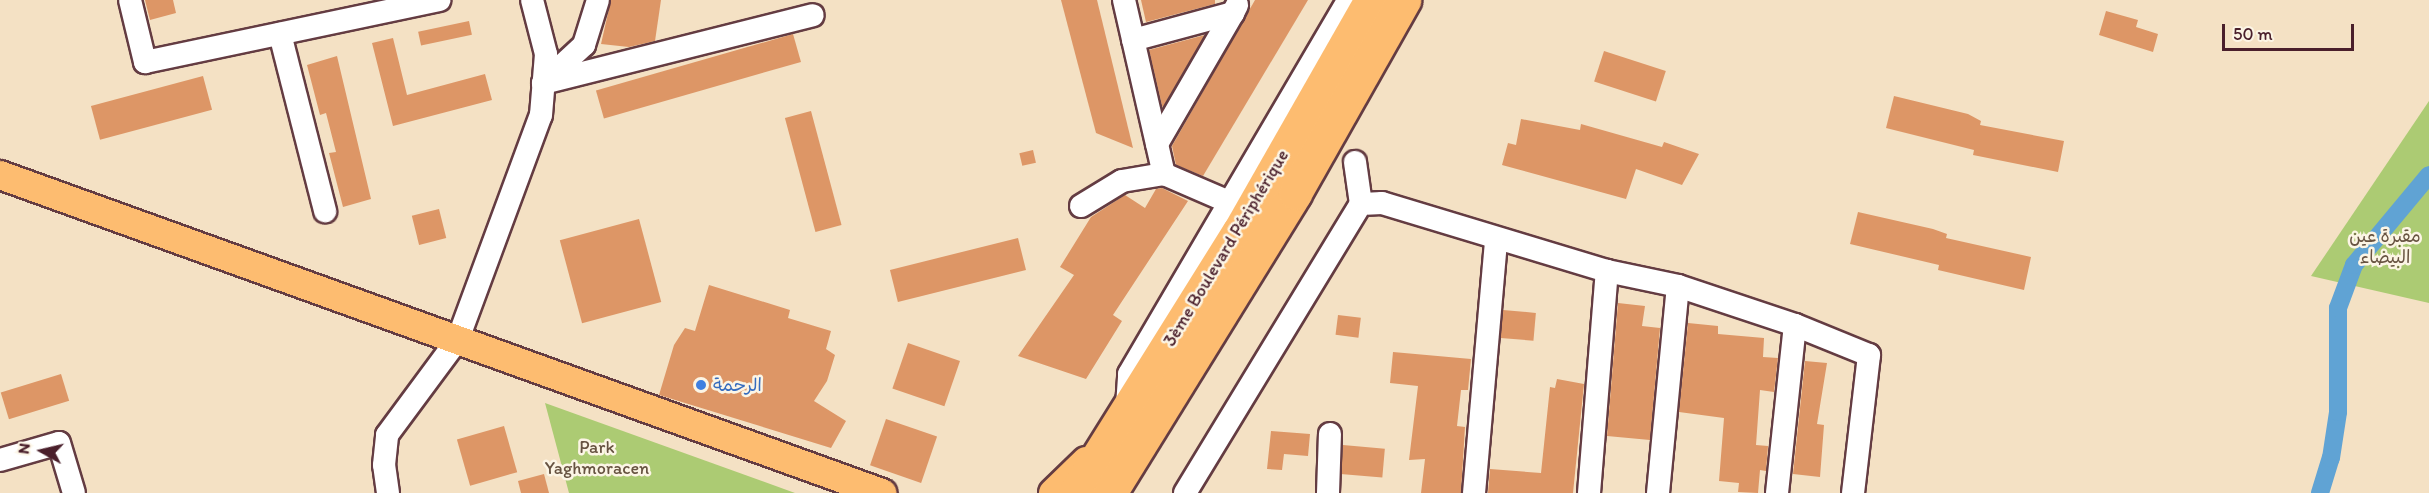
<!DOCTYPE html>
<meta charset="utf-8">
<style>
body{margin:0}
#map{position:relative;width:2429px;height:493px;overflow:hidden;background:#f4e1c4;font-family:Itim,"Playpen Sans Arabic",sans-serif}
div>[style]{position:absolute}
.green>*{inset:0;background:#accb73}
.canal>*{height:18px;margin:-9px;padding:0 9px;transform-origin:9px;border-radius:9px;background:#60a3d4}
.building>*{inset:0;background:#dd9666;transform-origin:0 0}
.roads{filter:drop-shadow(2px 0 #643c42) drop-shadow(-2px 0 #643c42) drop-shadow(0 2px #643c42) drop-shadow(0 -2px #643c42)}
.minor>*{height:22px;margin:-11px;padding:0 11px;transform-origin:11px;border-radius:11px;background:#fff}
.major>*{height:28px;margin:-14px;padding:0 14px;transform-origin:14px;border-radius:14px;background:#fdbc70}
.highway>*{height:33px;margin:-16.5px;padding:0 16.5px;transform-origin:16.5px;border-radius:16.5px;background:#fdbc70}
.dots>*{width:16px;height:16px;translate:-50% -50%;box-sizing:border-box;border:3px solid #fcf5e5;border-radius:50%}
span{translate:-50% -50%;white-space:nowrap;text-align:center;line-height:1.15;-webkit-text-stroke:5px #fcf5e5;paint-order:stroke}
.park-label{font-size:18px;color:#675341}
.street-label{font-size:18px;color:#4a1f2b}
.shop-label{font-size:18px;color:#366cbe}
.left{translate:0 -50%;text-align:left}
.north{position:absolute;left:12px;top:421px;width:60px;height:60px;-webkit-text-stroke:4px #fcf5e5;paint-order:stroke;rotate:278deg;font-size:16px;font-weight:700;line-height:24px;text-align:center;color:#4a1f2b}
.north::after{content:'';display:block;margin:auto;width:21px;height:27px;background:#4a1f2b;clip-path:polygon(50% 0,100% 100%,50% 72%,0 100%)}
.scale{position:absolute;left:2222px;top:24px;width:132px;height:27px;box-sizing:border-box;border:3px solid #4a1f2b;border-top:0;padding-left:8px;font-size:18px;line-height:21px;white-space:nowrap;color:#4a1f2b;-webkit-text-stroke:4px #fcf5e5;paint-order:stroke}
</style>
<div id="map">
<div class="green">
<div style="clip-path:polygon(2429px 101px,2429px 303px,2311px 276px)"></div>
<div style="clip-path:polygon(545px 403px,795px 493px,569px 493px)"></div>
</div>
<div class="canal">
<div style="left:2320px;top:493px;width:37px;rotate:-73deg"></div>
<div style="left:2331px;top:458px;width:47px;rotate:-81.3deg"></div>
<div style="left:2338px;top:412px;width:104px;rotate:-90deg"></div>
<div style="left:2338px;top:308px;width:46px;rotate:-69.6deg"></div>
<div style="left:2354px;top:265px;width:117px;rotate:-50.2deg"></div>
</div>
<div class="building">
<div style="clip-path:polygon(145px 0,173px 0,176px 13px,150px 20px)"></div>
<div style="clip-path:polygon(611px 0,661px 0,655px 41px,629px 47px,601px 44px)"></div>
<div style="clip-path:polygon(1061px 0,1097px 0,1133px 148px,1096px 133px)"></div>
<div style="clip-path:polygon(1141px 0,1215px 0,1215px 4px,1146px 22px)"></div>
<div style="clip-path:polygon(1255px 0,1308px 0,1203px 176px,1176px 165px,1172px 146px)"></div>
<div style="clip-path:polygon(2106px 11px,2138px 20px,2136px 27px,2158px 34px,2153px 52px,2099px 35px)"></div>
<div style="left:469px;top:21px;width:14px;height:52px;rotate:78deg"></div>
<div style="left:793px;top:34px;width:29px;height:205px;rotate:74deg"></div>
<div style="clip-path:polygon(1205px 35px,1163px 107px,1162px 106px,1149px 50px)"></div>
<div style="clip-path:polygon(393px 38px,407px 95px,485px 74px,492px 100px,393px 126px,372px 43px)"></div>
<div style="left:1604px;top:51px;width:65px;height:32px;rotate:18deg"></div>
<div style="clip-path:polygon(337px 56px,371px 199px,343px 207px,329px 153px,336px 152px,326px 113px,320px 115px,307px 65px)"></div>
<div style="left:203px;top:76px;width:35px;height:116px;rotate:75deg"></div>
<div style="clip-path:polygon(1894px 96px,1968px 114px,1981px 121px,1980px 125px,2064px 141px,2058px 172px,1973px 155px,1974px 150px,1886px 128px)"></div>
<div style="left:811px;top:111px;width:118px;height:27px;rotate:75deg"></div>
<div style="clip-path:polygon(1521px 119px,1580px 130px,1581px 124px,1662px 147px,1664px 142px,1699px 154px,1682px 185px,1636px 169px,1626px 199px,1502px 165px,1508px 143px,1516px 145px)"></div>
<div style="left:1033px;top:150px;width:13px;height:14px;rotate:77deg"></div>
<div style="clip-path:polygon(1162px 188px,1188px 201px,1113px 315px,1122px 321px,1086px 379px,1018px 356px,1074px 275px,1060px 267px,1091px 217px,1125px 195px,1145px 208px,1156px 189px)"></div>
<div style="left:439px;top:209px;width:30px;height:28px;rotate:76deg"></div>
<div style="clip-path:polygon(1858px 212px,1933px 229px,1947px 234px,1946px 238px,2031px 257px,2024px 290px,1938px 270px,1939px 265px,1850px 244px)"></div>
<div style="left:639px;top:219px;width:86px;height:82px;rotate:75deg"></div>
<div style="left:1018px;top:238px;width:33px;height:132px;rotate:76deg"></div>
<div style="clip-path:polygon(709px 285px,790px 310px,788px 318px,831px 331px,826px 349px,835px 355px,827px 381px,814px 401px,846px 421px,831px 448px,659px 395px,674px 345px,685px 328px,695px 331px)"></div>
<div style="clip-path:polygon(1618px 303px,1645px 306px,1642px 326px,1660px 328px,1650px 440px,1607px 436px)"></div>
<div style="left:1503px;top:310px;width:33px;height:28px;rotate:5deg"></div>
<div style="left:1338px;top:315px;width:23px;height:20px;rotate:7deg"></div>
<div style="clip-path:polygon(1688px 323px,1718px 326px,1718px 334px,1764px 338px,1763px 357px,1778px 358px,1774px 392px,1760px 390px,1756px 445px,1768px 446px,1766px 471px,1760px 470px,1758px 493px,1738px 492px,1739px 483px,1719px 481px,1724px 418px,1679px 412px)"></div>
<div style="left:908px;top:343px;width:55px;height:48px;rotate:19deg"></div>
<div style="clip-path:polygon(1393px 352px,1471px 359px,1468px 390px,1461px 390px,1457px 426px,1465px 427px,1461px 493px,1421px 493px,1425px 459px,1409px 460px,1418px 386px,1390px 383px)"></div>
<div style="clip-path:polygon(1805px 361px,1827px 363px,1817px 424px,1824px 425px,1820px 477px,1793px 474px)"></div>
<div style="left:61px;top:374px;width:28px;height:63px;rotate:73deg"></div>
<div style="clip-path:polygon(1557px 379px,1584px 384px,1573px 493px,1488px 493px,1490px 469px,1541px 473px,1550px 387px,1555px 388px)"></div>
<div style="left:886px;top:419px;width:54px;height:49px;rotate:19deg"></div>
<div style="left:504px;top:426px;width:48px;height:49px;rotate:74deg"></div>
<div style="clip-path:polygon(1271px 431px,1310px 434px,1308px 456px,1284px 454px,1282px 470px,1267px 469px)"></div>
<div style="left:1343px;top:445px;width:42px;height:29px;rotate:5deg"></div>
<div style="clip-path:polygon(544px 474px,549px 493px,521px 493px,518px 481px)"></div>
</div>
<div class="roads">
<div class="minor">
<div style="left:130px;top:0;width:64px;rotate:76.4deg"></div>
<div style="left:145px;top:62px;width:301px;rotate:-11.9deg"></div>
<div style="left:598px;top:0;width:47px;rotate:107.3deg"></div>
<div style="left:584px;top:45px;width:56px;rotate:137.2deg"></div>
<div style="left:543px;top:83px;width:278px;rotate:-14.1deg"></div>
<div style="left:1124px;top:0;width:179px;rotate:77.1deg"></div>
<div style="left:280px;top:34px;width:183px;rotate:75.7deg"></div>
<div style="left:1133px;top:40px;width:104px;rotate:-15.1deg"></div>
<div style="left:1233px;top:13px;width:9px;rotate:-63deg"></div>
<div style="left:1157px;top:144px;width:151px;rotate:-59.9deg"></div>
<div style="left:1355px;top:162px;width:42px;rotate:81.9deg"></div>
<div style="left:1081px;top:206px;width:48px;rotate:-31.4deg"></div>
<div style="left:1122px;top:181px;width:43px;rotate:-9.5deg"></div>
<div style="left:1164px;top:174px;width:71px;rotate:23.3deg"></div>
<div style="left:1127px;top:406px;width:32px;rotate:-86deg"></div>
<div style="left:1129px;top:374px;width:433px;rotate:-59.6deg"></div>
<div style="left:0;top:460px;width:61px;rotate:-16.1deg"></div>
<div style="left:59px;top:443px;width:52px;rotate:73.3deg"></div>
<div style="left:388px;top:493px;width:28px;rotate:-98deg"></div>
<div style="left:384px;top:465px;width:30px;rotate:-84deg"></div>
<div style="left:387px;top:435px;width:119px;rotate:-53.5deg"></div>
<div style="left:458px;top:339px;width:239px;rotate:-69.7deg"></div>
<div style="left:541px;top:115px;width:61px;rotate:-85.3deg"></div>
<div style="left:546px;top:54px;width:56px;rotate:-104.5deg"></div>
<div style="left:1185px;top:493px;width:338px;rotate:-58.7deg"></div>
<div style="left:1361px;top:204px;width:21px;rotate:-3deg"></div>
<div style="left:1382px;top:203px;width:235px;rotate:16.8deg"></div>
<div style="left:1607px;top:271px;width:73px;rotate:11.9deg"></div>
<div style="left:1678px;top:286px;width:123px;rotate:18.4deg"></div>
<div style="left:1795px;top:325px;width:80px;rotate:22.1deg"></div>
<div style="left:1869px;top:355px;width:139px;rotate:96.6deg"></div>
<div style="left:1328px;top:493px;width:59px;rotate:-88.1deg"></div>
<div style="left:1474px;top:493px;width:255px;rotate:-85deg"></div>
<div style="left:1589px;top:493px;width:223px;rotate:-85.4deg"></div>
<div style="left:1658px;top:493px;width:208px;rotate:-84.5deg"></div>
<div style="left:1777px;top:493px;width:169px;rotate:-83.9deg"></div>
</div>
<div class="major">
<div style="left:0;top:175px;width:938px;rotate:19.83deg"></div>
<div style="left:1053px;top:493px;width:46px;rotate:-44.1deg"></div>
</div>
<div class="highway">
<div style="left:1075px;top:493px;width:309px;rotate:-58deg"></div>
<div style="left:1239px;top:231px;width:266px;rotate:-60.3deg"></div>
<div style="left:1110px;top:493px;width:352px;rotate:-58.3deg"></div>
<div style="left:1295px;top:193px;width:222px;rotate:-60.5deg"></div>
</div>
</div>
<div class="dots">
<div style="left:701px;top:385px;background:#3f7fe0"></div>
</div>
<div class="park-label">
<span style="left:2385px;top:247px">مقبرة عين<br>البيضاء</span>
<span style="left:597px;top:458px">Park<br>Yaghmoracen</span>
</div>
<div class="street-label">
<span style="left:1226px;top:248px;rotate:-59deg">3ème Boulevard Périphérique</span>
</div>
<div class="shop-label">
<span class="left" style="left:713px;top:385px">الرحمة</span>
</div>
<div class="north">N</div>
<div class="scale">50 m</div>
</div>
